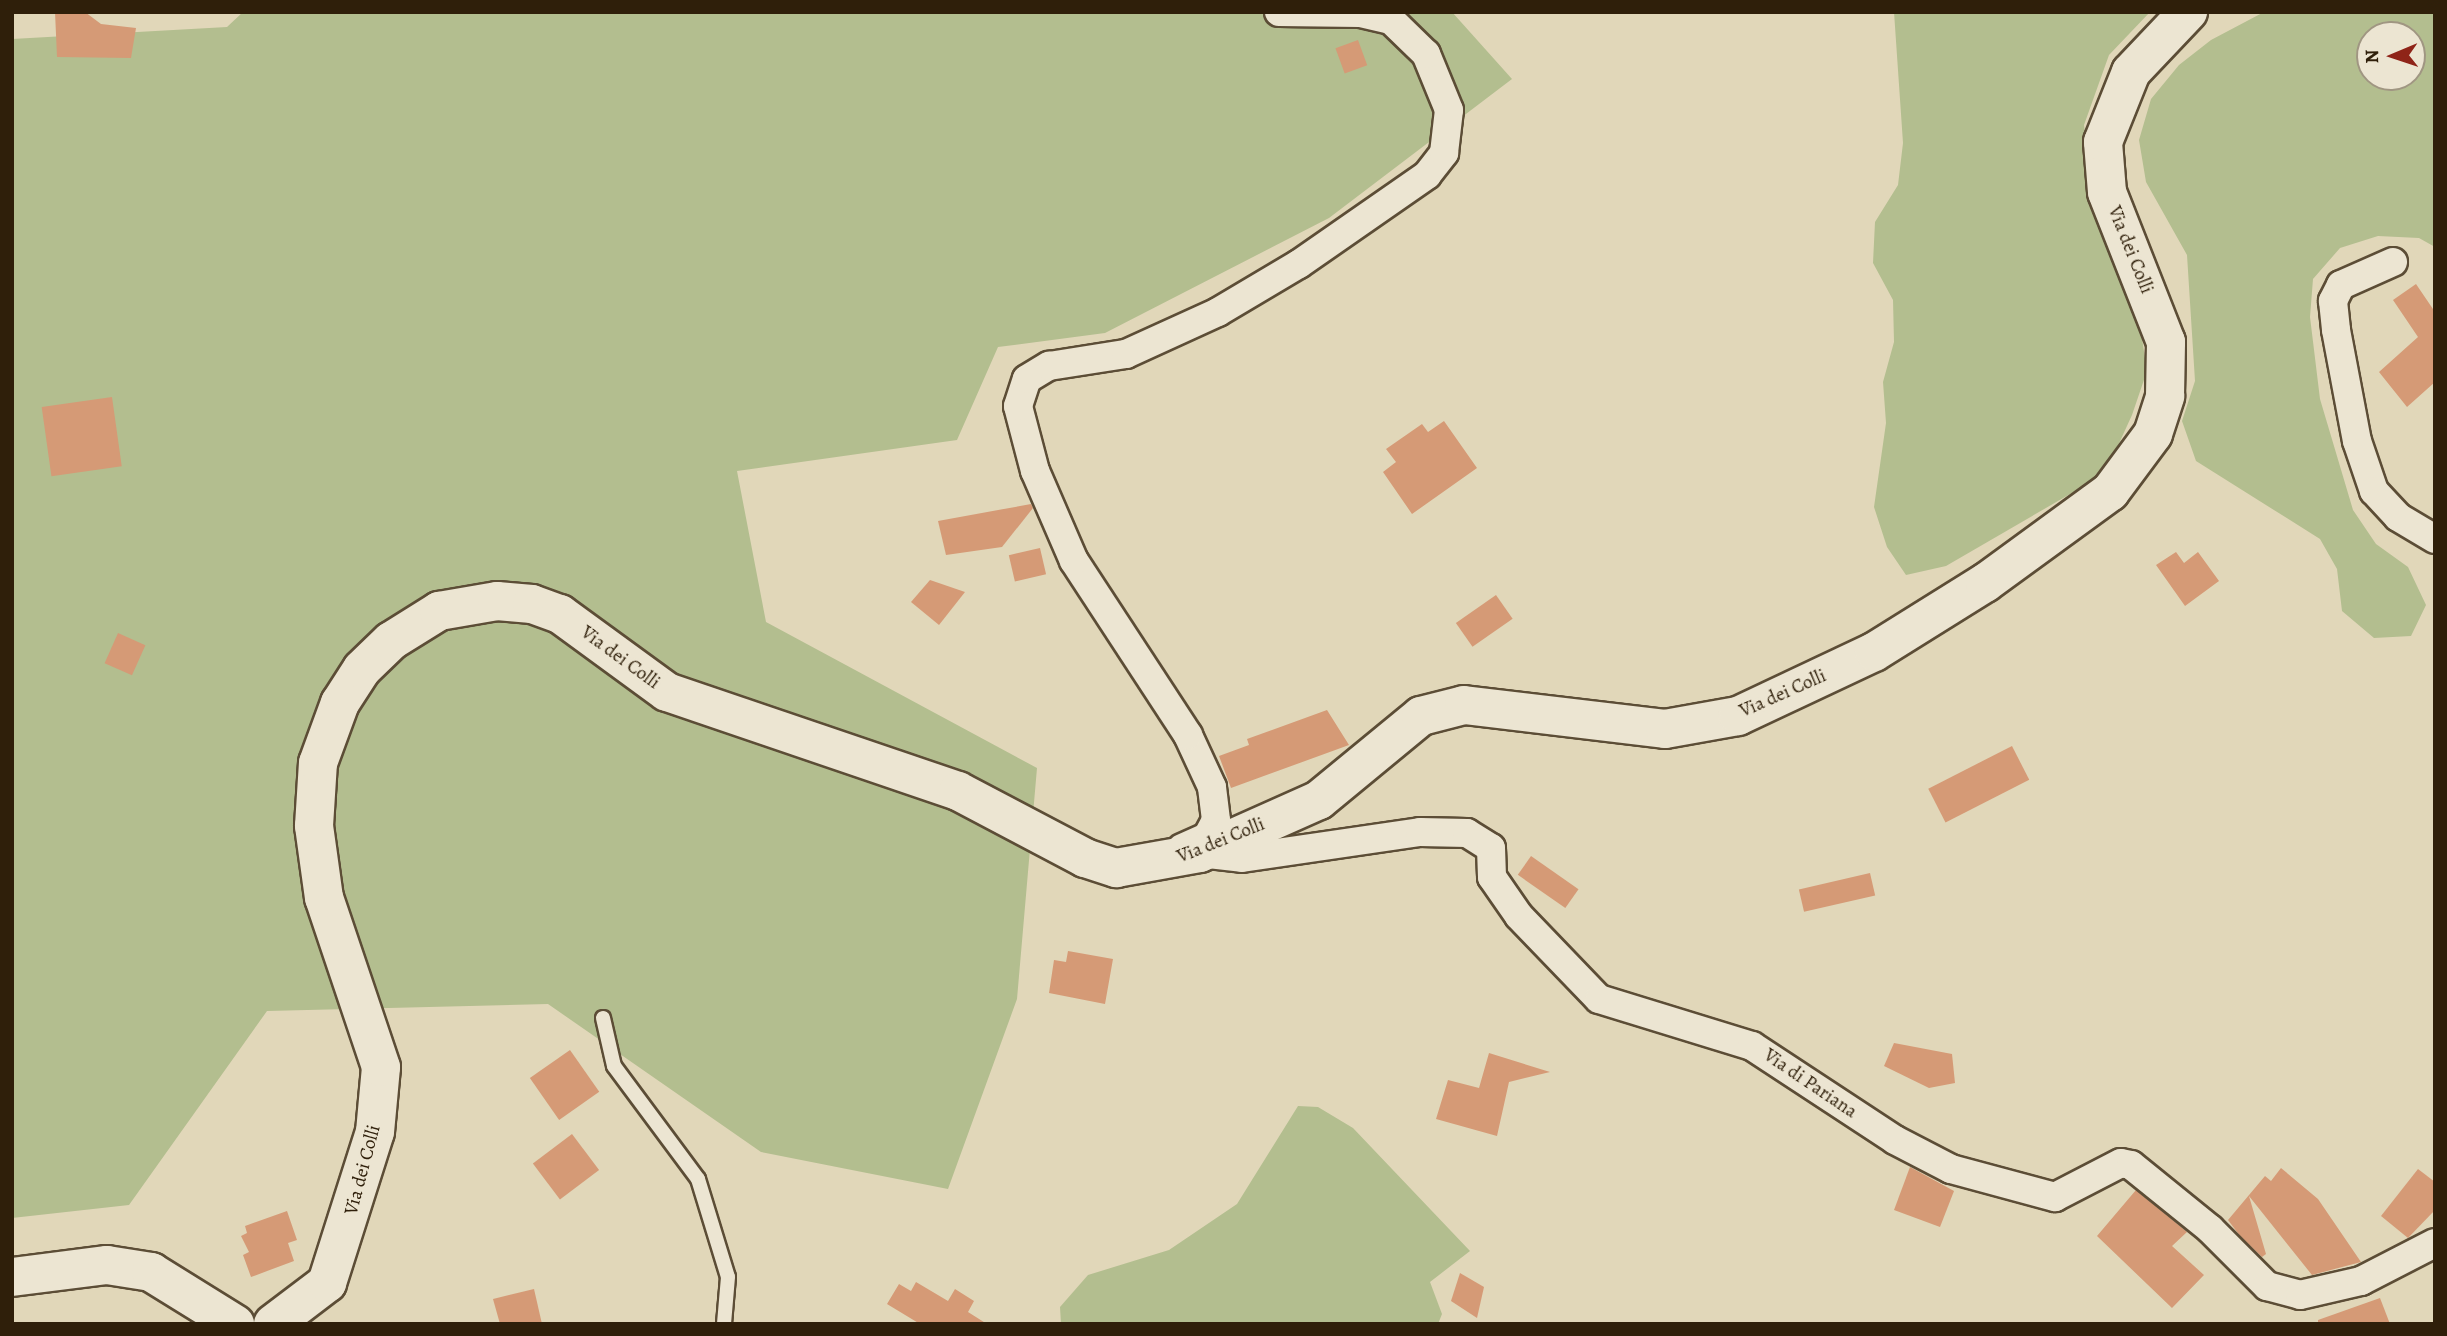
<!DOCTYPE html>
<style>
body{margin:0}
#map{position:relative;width:2447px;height:1336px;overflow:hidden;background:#e1d7b9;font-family:Alegreya,serif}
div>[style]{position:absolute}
.green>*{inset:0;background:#b3be8f}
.building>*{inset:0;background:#d59a76;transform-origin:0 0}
.roads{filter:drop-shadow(2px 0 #5c4d36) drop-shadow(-2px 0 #5c4d36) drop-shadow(0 2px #5c4d36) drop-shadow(0 -2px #5c4d36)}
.lane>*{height:14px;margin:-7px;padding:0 7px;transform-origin:7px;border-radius:7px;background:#ece5d2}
.street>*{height:28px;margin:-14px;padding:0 14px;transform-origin:14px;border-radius:14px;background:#ece5d2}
.secondary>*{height:38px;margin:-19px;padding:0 19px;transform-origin:19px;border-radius:19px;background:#ece5d2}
span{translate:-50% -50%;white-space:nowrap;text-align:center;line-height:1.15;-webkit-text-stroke:5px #ece5d2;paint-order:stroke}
.street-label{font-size:19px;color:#2f1f0a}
.frame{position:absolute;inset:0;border:14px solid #2f1f0a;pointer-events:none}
.north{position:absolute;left:2356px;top:21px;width:70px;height:70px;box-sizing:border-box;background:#ece5d2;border:2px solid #a09682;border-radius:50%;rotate:268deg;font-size:19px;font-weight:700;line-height:28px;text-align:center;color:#2f1f0a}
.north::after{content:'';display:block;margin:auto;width:24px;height:32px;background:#8f2418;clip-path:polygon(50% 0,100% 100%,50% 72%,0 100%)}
</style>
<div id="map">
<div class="green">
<div style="clip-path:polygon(243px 12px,1452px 12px,1512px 79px,1329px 218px,1105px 333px,998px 347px,957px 440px,737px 471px,766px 622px,1037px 768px,1017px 999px,948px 1189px,761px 1152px,548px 1004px,267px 1011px,129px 1205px,12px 1218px,12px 39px,227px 27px)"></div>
<div style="clip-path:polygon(1894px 12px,2150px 12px,2109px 55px,2084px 125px,2094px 204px,2136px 299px,2147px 371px,2132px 415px,2116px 450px,2089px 483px,1946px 566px,1906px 575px,1887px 547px,1874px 507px,1886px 423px,1883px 382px,1894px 342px,1893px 300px,1873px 263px,1875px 222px,1898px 185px,1903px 143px)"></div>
<div style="clip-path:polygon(evenodd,2264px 12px,2435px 12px,2435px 247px,2419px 238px,2378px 236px,2340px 248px,2313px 279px,2310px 317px,2320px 399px,2353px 510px,2376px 544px,2408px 567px,2426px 605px,2411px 636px,2374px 638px,2342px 611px,2337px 569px,2320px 539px,2196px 461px,2182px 421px,2195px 381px,2187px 255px,2146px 182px,2139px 140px,2151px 99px,2179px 65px,2211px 40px,2264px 12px,2370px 35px,2412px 35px,2412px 77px,2370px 77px,2370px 35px)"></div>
<div style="clip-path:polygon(1298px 1106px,1318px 1107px,1353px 1128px,1470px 1251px,1430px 1282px,1442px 1314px,1438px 1324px,1061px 1324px,1060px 1307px,1088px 1275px,1169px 1250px,1237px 1204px)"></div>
</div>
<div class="building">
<div style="clip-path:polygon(55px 12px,85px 12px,101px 24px,136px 28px,131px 58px,57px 57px)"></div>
<div style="left:1358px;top:40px;width:27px;height:24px;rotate:70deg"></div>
<div style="clip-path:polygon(2416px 284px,2435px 312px,2435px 382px,2407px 407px,2379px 372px,2418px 337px,2393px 300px)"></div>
<div style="left:112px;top:397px;width:70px;height:71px;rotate:82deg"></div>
<div style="clip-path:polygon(1444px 421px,1477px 468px,1412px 514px,1383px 472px,1396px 462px,1386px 449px,1422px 424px,1428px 432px)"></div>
<div style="clip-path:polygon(1031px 504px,1033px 508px,1002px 547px,946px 555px,938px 521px)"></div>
<div style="left:1040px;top:548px;width:27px;height:32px;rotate:77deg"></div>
<div style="clip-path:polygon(2176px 552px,2184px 563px,2198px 552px,2219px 581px,2185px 606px,2156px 565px)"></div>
<div style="clip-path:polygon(930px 580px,965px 592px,939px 625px,911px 602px)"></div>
<div style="left:1496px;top:595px;width:29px;height:49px;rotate:55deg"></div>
<div style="left:118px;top:633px;width:30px;height:33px;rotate:24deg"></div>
<div style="clip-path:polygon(1327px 710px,1349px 745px,1231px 788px,1219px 756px,1249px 745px,1247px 739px)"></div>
<div style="left:2012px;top:746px;width:38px;height:94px;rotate:63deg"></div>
<div style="left:1531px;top:856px;width:58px;height:23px;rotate:35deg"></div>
<div style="left:1870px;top:873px;width:23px;height:73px;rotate:77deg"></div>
<div style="clip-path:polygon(1068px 951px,1113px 959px,1105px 1004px,1049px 993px,1054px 960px,1066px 962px)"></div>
<div style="clip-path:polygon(1894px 1043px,1952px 1054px,1955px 1083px,1929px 1088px,1884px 1066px)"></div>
<div style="left:570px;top:1050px;width:51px;height:49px;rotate:55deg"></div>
<div style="clip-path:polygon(1489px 1053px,1550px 1072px,1509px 1082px,1497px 1136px,1436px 1119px,1448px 1080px,1479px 1088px)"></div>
<div style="left:572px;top:1134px;width:45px;height:49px;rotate:53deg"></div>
<div style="clip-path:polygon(1910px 1167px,1954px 1191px,1940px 1227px,1894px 1210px)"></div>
<div style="clip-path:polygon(2281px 1168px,2318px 1199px,2361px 1262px,2312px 1275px,2249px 1196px,2266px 1254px,2262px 1257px,2240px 1236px,2228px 1220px,2265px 1176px,2271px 1181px)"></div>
<div style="clip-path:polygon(2418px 1169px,2435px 1182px,2435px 1210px,2408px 1238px,2381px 1216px)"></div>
<div style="clip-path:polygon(2136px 1190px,2187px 1232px,2172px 1246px,2204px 1275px,2172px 1308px,2097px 1236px)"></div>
<div style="clip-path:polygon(287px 1211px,297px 1240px,288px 1243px,294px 1261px,251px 1277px,243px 1255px,249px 1252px,241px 1236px,247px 1233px,245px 1226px)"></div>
<div style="clip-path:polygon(1460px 1273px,1484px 1287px,1477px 1318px,1451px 1301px)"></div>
<div style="clip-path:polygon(916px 1282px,948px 1301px,955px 1289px,974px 1301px,968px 1312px,987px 1324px,920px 1324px,887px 1304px,899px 1284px,911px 1291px)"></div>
<div style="clip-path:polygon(534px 1289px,542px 1324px,500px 1324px,493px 1299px)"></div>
<div style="clip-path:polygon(2380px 1298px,2390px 1324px,2318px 1324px,2318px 1320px)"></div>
</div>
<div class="roads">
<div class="lane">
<div style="left:603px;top:1018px;width:49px;rotate:77.1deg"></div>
<div style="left:614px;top:1066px;width:141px;rotate:53.4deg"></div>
<div style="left:698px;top:1179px;width:102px;rotate:73deg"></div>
<div style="left:728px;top:1277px;width:47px;rotate:94.9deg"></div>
</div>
<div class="street">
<div style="left:2393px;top:262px;width:57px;rotate:156.1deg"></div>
<div style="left:2341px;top:285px;width:18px;rotate:117deg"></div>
<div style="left:2333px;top:301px;width:29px;rotate:84deg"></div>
<div style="left:2336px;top:330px;width:113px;rotate:79.3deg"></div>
<div style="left:2357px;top:441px;width:53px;rotate:71.2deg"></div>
<div style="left:2374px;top:491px;width:35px;rotate:47deg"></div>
<div style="left:2398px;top:517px;width:43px;rotate:30.7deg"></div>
<div style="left:1182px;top:848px;width:27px;rotate:-24deg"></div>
<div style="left:1207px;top:837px;width:19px;rotate:-62deg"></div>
<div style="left:1216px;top:820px;width:33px;rotate:-97deg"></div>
<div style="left:1212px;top:787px;width:57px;rotate:-114.8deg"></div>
<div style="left:1188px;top:735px;width:208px;rotate:-123.2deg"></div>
<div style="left:1074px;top:561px;width:98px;rotate:-113.4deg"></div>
<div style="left:1035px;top:471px;width:67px;rotate:-104.7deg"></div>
<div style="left:1018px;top:406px;width:28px;rotate:-72deg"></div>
<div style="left:1027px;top:379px;width:26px;rotate:-31deg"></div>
<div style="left:1049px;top:366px;width:78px;rotate:-8.9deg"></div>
<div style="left:1126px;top:354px;width:101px;rotate:-24.5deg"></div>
<div style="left:1218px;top:312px;width:94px;rotate:-30.7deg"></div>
<div style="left:1299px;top:264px;width:156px;rotate:-34.8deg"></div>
<div style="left:1427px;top:175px;width:28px;rotate:-52deg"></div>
<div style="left:1444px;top:153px;width:43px;rotate:-83.4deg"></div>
<div style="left:1449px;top:110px;width:61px;rotate:-112.3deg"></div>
<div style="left:1426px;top:54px;width:49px;rotate:-135.8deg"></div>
<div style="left:1391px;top:20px;width:32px;rotate:-167deg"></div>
<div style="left:1360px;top:13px;width:81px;rotate:-179.3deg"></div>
<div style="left:1200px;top:853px;width:42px;rotate:6.8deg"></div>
<div style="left:1242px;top:858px;width:180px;rotate:-8.3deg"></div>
<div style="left:1420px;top:832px;width:47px;rotate:1.2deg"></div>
<div style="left:1467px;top:833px;width:28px;rotate:32deg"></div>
<div style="left:1491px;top:848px;width:29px;rotate:88deg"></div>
<div style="left:1492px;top:877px;width:47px;rotate:55.3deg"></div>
<div style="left:1519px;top:916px;width:115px;rotate:46.1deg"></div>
<div style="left:1599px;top:999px;width:160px;rotate:17.1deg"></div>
<div style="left:1752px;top:1046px;width:171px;rotate:33.3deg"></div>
<div style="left:1895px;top:1140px;width:63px;rotate:27.4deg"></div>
<div style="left:1951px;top:1169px;width:108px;rotate:15.1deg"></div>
<div style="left:2055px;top:1197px;width:74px;rotate:-27.3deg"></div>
<div style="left:2121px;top:1163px;width:10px;rotate:11deg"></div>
<div style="left:2131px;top:1165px;width:102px;rotate:39deg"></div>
<div style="left:2210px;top:1229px;width:81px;rotate:45deg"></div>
<div style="left:2267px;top:1286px;width:34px;rotate:15deg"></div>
<div style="left:2300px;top:1295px;width:63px;rotate:-12.9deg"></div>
<div style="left:2361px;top:1281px;width:83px;rotate:-27.2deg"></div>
</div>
<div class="secondary">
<div style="left:12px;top:1277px;width:96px;rotate:-7.2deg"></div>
<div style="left:107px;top:1265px;width:45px;rotate:9deg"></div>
<div style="left:151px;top:1272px;width:99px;rotate:31.8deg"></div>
<div style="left:273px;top:1324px;width:68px;rotate:-37.2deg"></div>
<div style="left:327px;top:1283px;width:158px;rotate:-72.4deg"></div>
<div style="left:375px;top:1132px;width:65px;rotate:-84.7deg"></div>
<div style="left:381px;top:1067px;width:178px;rotate:-108.6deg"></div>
<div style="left:324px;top:898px;width:73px;rotate:-97.9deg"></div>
<div style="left:314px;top:826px;width:63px;rotate:-86.4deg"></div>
<div style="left:318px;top:763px;width:64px;rotate:-69.9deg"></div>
<div style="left:340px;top:703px;width:40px;rotate:-57.1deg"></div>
<div style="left:362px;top:669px;width:40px;rotate:-44deg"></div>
<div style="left:391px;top:641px;width:57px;rotate:-32deg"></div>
<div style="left:439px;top:611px;width:59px;rotate:-9.8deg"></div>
<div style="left:497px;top:601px;width:35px;rotate:5deg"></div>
<div style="left:532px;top:604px;width:30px;rotate:20deg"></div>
<div style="left:560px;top:614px;width:132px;rotate:36.1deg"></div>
<div style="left:667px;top:692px;width:307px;rotate:18.8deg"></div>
<div style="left:958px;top:791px;width:144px;rotate:27.8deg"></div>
<div style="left:1085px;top:858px;width:33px;rotate:18deg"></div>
<div style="left:1116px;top:868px;width:85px;rotate:-10.1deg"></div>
<div style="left:1200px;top:853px;width:130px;rotate:-24deg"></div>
<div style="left:1319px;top:800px;width:132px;rotate:-39.5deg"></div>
<div style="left:1421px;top:716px;width:44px;rotate:-14.3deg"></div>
<div style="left:1464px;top:705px;width:202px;rotate:6.8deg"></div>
<div style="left:1665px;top:729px;width:74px;rotate:-10.1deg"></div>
<div style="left:1738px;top:716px;width:150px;rotate:-25.2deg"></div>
<div style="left:1874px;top:652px;width:131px;rotate:-31.9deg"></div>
<div style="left:1985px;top:583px;width:155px;rotate:-36.1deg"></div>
<div style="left:2110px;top:492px;width:72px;rotate:-53.4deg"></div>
<div style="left:2153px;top:434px;width:40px;rotate:-72deg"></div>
<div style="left:2165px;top:396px;width:54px;rotate:-88.9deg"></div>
<div style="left:2166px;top:342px;width:161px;rotate:-111.5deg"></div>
<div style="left:2107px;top:192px;width:50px;rotate:-94.6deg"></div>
<div style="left:2103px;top:142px;width:75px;rotate:-68.2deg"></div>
<div style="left:2131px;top:72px;width:83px;rotate:-46.5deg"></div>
</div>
</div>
<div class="street-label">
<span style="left:2130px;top:250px;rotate:68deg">Via dei Colli</span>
<span style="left:620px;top:658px;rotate:36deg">Via dei Colli</span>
<span style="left:1783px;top:694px;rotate:-24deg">Via dei Colli</span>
<span style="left:1221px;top:841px;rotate:-22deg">Via dei Colli</span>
<span style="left:1810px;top:1084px;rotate:34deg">Via di Pariana</span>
<span style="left:363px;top:1170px;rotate:-75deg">Via dei Colli</span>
</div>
<div class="frame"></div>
<div class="north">N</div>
</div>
